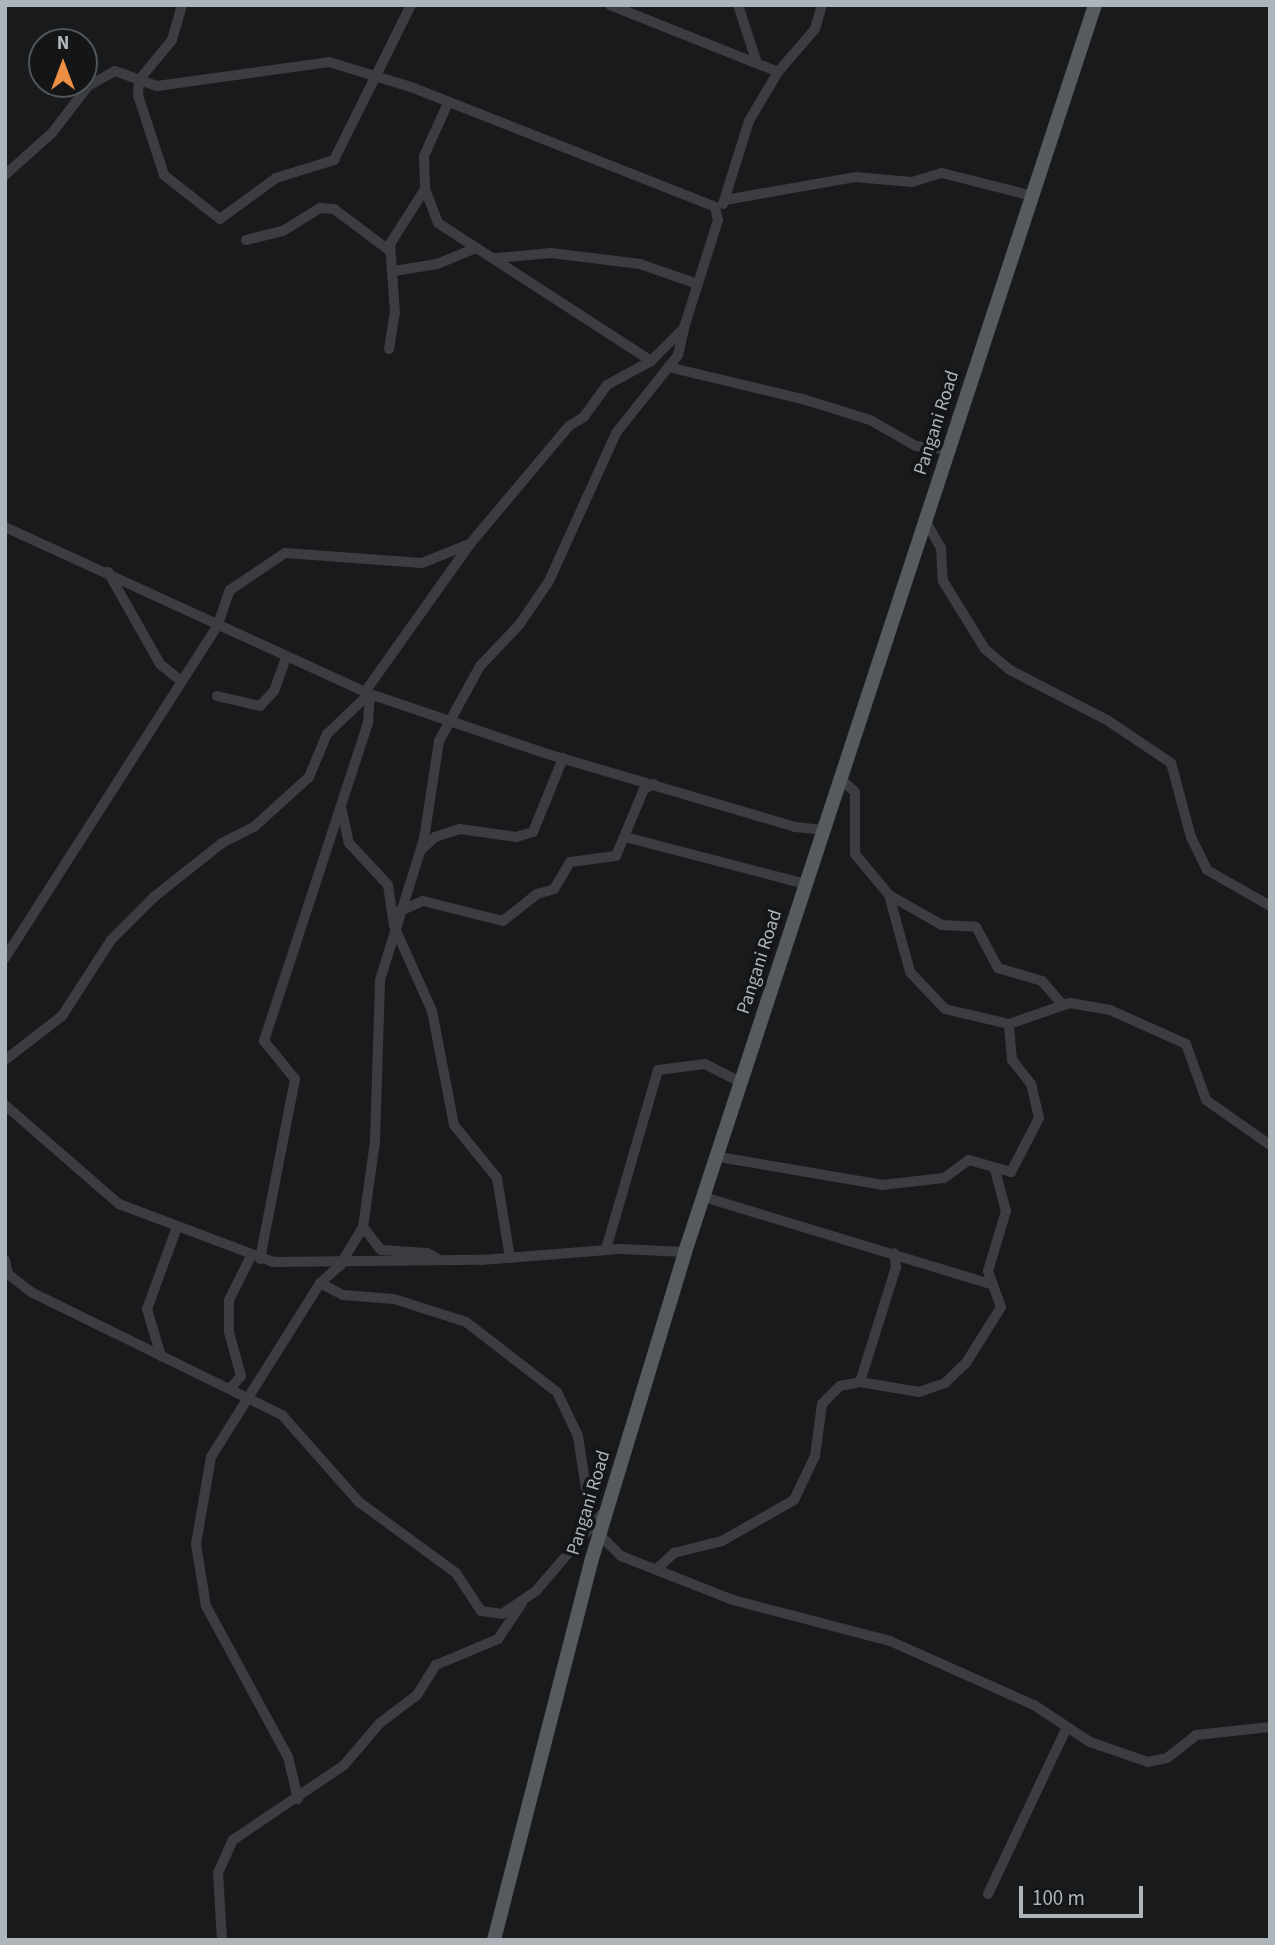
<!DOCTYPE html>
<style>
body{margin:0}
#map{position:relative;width:1275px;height:1945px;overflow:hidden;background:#191a1c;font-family:"Source Sans 3",sans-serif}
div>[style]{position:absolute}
.minor>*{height:10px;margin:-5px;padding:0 5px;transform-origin:5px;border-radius:5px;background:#3b3d40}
.major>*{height:14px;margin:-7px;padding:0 7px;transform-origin:7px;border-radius:7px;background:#575a5f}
span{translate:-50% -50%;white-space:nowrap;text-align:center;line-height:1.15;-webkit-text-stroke:7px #141517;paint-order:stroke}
.street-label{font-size:19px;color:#adb4ba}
.frame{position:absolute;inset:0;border:7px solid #adb4ba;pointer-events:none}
.north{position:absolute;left:28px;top:28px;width:70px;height:70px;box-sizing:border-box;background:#141517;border:2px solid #515558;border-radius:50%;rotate:0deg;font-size:19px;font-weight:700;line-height:28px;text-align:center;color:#adb4ba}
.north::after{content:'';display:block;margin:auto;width:24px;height:32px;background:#ea8f43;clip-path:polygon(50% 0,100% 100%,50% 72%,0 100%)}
.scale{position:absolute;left:1019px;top:1886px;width:124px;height:32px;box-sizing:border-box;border:4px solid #adb4ba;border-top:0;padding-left:9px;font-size:21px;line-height:24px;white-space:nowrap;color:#adb4ba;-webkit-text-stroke:5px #141517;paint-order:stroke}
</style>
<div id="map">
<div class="minor">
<div style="left:182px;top:5px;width:36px;rotate:106deg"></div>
<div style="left:172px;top:40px;width:52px;rotate:129.5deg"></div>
<div style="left:139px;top:80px;width:15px;rotate:94deg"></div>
<div style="left:138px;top:95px;width:84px;rotate:72deg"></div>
<div style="left:164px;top:175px;width:71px;rotate:38.2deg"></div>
<div style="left:220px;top:219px;width:69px;rotate:-36.2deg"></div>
<div style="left:276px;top:178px;width:61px;rotate:-17.2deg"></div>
<div style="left:334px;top:160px;width:173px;rotate:-63.6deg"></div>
<div style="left:610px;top:5px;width:181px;rotate:21.7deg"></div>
<div style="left:738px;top:5px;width:61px;rotate:71.9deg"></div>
<div style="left:447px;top:105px;width:56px;rotate:114.3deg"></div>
<div style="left:424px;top:156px;width:33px;rotate:88deg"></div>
<div style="left:425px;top:189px;width:36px;rotate:69deg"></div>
<div style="left:438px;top:223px;width:254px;rotate:32.9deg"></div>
<div style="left:5px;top:175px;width:63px;rotate:-41.8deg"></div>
<div style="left:52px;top:133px;width:59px;rotate:-52.5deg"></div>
<div style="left:88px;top:86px;width:31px;rotate:-29deg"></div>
<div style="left:115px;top:71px;width:45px;rotate:19.7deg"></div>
<div style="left:157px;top:86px;width:174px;rotate:-7.9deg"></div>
<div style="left:329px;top:62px;width:86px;rotate:17deg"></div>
<div style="left:411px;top:87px;width:327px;rotate:21.5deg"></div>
<div style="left:715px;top:207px;width:13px;rotate:77deg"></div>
<div style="left:718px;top:220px;width:113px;rotate:107.5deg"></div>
<div style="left:684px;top:328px;width:47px;rotate:135deg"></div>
<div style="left:651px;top:361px;width:50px;rotate:151.4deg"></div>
<div style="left:607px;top:385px;width:39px;rotate:126deg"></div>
<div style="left:584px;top:417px;width:17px;rotate:149deg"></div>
<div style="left:569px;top:426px;width:154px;rotate:130deg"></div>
<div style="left:470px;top:544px;width:181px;rotate:125.4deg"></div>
<div style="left:725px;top:200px;width:132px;rotate:-10deg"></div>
<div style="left:855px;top:177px;width:57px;rotate:5deg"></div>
<div style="left:912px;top:182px;width:31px;rotate:-17deg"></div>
<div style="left:942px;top:173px;width:94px;rotate:14.2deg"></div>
<div style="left:723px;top:204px;width:87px;rotate:-72.6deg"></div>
<div style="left:749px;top:121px;width:57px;rotate:-59.4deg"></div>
<div style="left:778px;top:72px;width:57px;rotate:-49.3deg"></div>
<div style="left:815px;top:29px;width:25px;rotate:-74deg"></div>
<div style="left:246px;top:240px;width:38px;rotate:-14deg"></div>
<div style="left:283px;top:231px;width:44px;rotate:-31.9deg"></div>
<div style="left:320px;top:208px;width:14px;rotate:4deg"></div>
<div style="left:334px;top:209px;width:70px;rotate:36.9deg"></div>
<div style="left:496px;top:258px;width:55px;rotate:-5.2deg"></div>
<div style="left:551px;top:253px;width:90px;rotate:7deg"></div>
<div style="left:640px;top:264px;width:58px;rotate:19.1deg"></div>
<div style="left:394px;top:271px;width:44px;rotate:-9.2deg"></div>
<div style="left:437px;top:264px;width:42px;rotate:-22.3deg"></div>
<div style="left:389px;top:349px;width:36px;rotate:-81deg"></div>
<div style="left:395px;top:313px;width:69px;rotate:-94.1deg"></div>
<div style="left:390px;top:244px;width:65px;rotate:-57.5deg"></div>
<div style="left:668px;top:367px;width:142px;rotate:13.4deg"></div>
<div style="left:806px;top:400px;width:67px;rotate:17.4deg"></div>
<div style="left:870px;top:420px;width:53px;rotate:29.5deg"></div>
<div style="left:916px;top:446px;width:33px;rotate:7deg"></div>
<div style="left:926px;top:522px;width:30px;rotate:60deg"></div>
<div style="left:941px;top:548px;width:33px;rotate:87deg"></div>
<div style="left:943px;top:581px;width:80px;rotate:58.3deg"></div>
<div style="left:985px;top:649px;width:33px;rotate:40deg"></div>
<div style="left:1010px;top:670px;width:109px;rotate:27.3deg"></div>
<div style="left:1107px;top:720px;width:77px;rotate:33.9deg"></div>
<div style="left:1171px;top:763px;width:77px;rotate:74.9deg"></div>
<div style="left:1191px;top:837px;width:37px;rotate:64deg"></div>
<div style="left:1207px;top:870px;width:73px;rotate:29.7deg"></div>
<div style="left:5px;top:527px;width:401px;rotate:24.6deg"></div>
<div style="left:370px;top:694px;width:184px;rotate:18.7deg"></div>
<div style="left:544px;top:753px;width:262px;rotate:16.4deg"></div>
<div style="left:795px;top:827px;width:30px;rotate:6deg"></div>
<div style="left:108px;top:572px;width:106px;rotate:60.5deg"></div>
<div style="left:160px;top:664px;width:26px;rotate:39deg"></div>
<div style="left:217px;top:696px;width:44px;rotate:13.1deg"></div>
<div style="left:260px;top:706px;width:21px;rotate:-47deg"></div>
<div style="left:274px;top:691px;width:35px;rotate:-70deg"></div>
<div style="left:841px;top:779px;width:19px;rotate:43deg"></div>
<div style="left:855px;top:792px;width:62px;rotate:90deg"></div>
<div style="left:855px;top:854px;width:53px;rotate:50.3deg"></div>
<div style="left:889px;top:895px;width:61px;rotate:29.5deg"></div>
<div style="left:942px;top:925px;width:34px;rotate:3deg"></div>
<div style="left:976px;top:927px;width:47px;rotate:61.8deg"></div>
<div style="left:998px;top:968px;width:46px;rotate:16.5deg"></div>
<div style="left:1042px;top:981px;width:30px;rotate:49deg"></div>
<div style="left:342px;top:811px;width:33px;rotate:78deg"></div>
<div style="left:349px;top:843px;width:57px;rotate:47.1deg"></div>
<div style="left:388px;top:885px;width:41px;rotate:81.7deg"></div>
<div style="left:394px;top:926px;width:93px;rotate:65.9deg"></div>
<div style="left:432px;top:1011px;width:116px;rotate:79.1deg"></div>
<div style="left:454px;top:1125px;width:68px;rotate:50.9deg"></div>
<div style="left:497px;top:1178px;width:81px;rotate:80.8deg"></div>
<div style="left:625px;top:837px;width:186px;rotate:14.6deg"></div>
<div style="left:421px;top:850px;width:19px;rotate:-43deg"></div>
<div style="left:435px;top:837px;width:26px;rotate:-18deg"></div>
<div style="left:460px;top:829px;width:57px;rotate:8.1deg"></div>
<div style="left:516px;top:837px;width:18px;rotate:-16deg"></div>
<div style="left:533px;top:832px;width:80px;rotate:-67.9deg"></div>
<div style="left:889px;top:895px;width:80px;rotate:74.7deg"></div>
<div style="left:910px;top:972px;width:51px;rotate:46.6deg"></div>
<div style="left:945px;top:1009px;width:66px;rotate:13.2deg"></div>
<div style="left:1009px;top:1024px;width:65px;rotate:-19deg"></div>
<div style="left:1070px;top:1003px;width:41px;rotate:9.9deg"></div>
<div style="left:1110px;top:1010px;width:83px;rotate:24.1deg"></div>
<div style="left:1186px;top:1044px;width:59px;rotate:70.3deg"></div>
<div style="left:1206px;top:1100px;width:78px;rotate:35.1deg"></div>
<div style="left:398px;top:912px;width:27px;rotate:-24deg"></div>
<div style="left:423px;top:901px;width:82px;rotate:14deg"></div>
<div style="left:503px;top:921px;width:43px;rotate:-38.5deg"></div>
<div style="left:537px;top:894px;width:18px;rotate:-16deg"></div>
<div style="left:554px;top:889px;width:31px;rotate:-59deg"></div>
<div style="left:570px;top:862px;width:46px;rotate:-7.4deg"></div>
<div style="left:616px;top:856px;width:73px;rotate:-67.3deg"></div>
<div style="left:644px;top:789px;width:11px;rotate:-27deg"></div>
<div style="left:5px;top:958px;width:393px;rotate:-57.4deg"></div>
<div style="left:217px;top:627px;width:39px;rotate:-71deg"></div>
<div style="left:230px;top:590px;width:66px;rotate:-33.9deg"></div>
<div style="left:285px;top:553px;width:137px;rotate:4.2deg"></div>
<div style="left:422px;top:563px;width:48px;rotate:-21.8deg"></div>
<div style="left:5px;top:1060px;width:72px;rotate:-37.7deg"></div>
<div style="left:62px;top:1016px;width:90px;rotate:-57.2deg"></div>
<div style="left:111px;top:940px;width:61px;rotate:-45deg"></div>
<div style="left:154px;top:897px;width:87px;rotate:-38.5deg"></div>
<div style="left:222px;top:843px;width:36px;rotate:-27deg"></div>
<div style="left:254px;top:827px;width:74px;rotate:-42.3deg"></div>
<div style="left:309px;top:777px;width:47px;rotate:-67.3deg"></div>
<div style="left:327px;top:734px;width:58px;rotate:-43.6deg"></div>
<div style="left:5px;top:1105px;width:151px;rotate:41deg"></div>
<div style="left:119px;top:1204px;width:165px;rotate:20.6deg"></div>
<div style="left:273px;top:1262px;width:208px;rotate:-0.6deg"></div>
<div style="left:481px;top:1260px;width:139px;rotate:-4.5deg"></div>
<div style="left:620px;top:1249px;width:65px;rotate:2.6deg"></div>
<div style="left:719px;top:1157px;width:165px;rotate:9.7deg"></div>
<div style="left:882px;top:1185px;width:62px;rotate:-6.4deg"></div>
<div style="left:944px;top:1178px;width:31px;rotate:-36deg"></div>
<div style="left:969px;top:1160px;width:44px;rotate:15.9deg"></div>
<div style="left:1011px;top:1172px;width:61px;rotate:-62.6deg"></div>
<div style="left:1039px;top:1118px;width:35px;rotate:-103deg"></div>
<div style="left:1031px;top:1084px;width:31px;rotate:-128deg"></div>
<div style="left:1012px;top:1060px;width:36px;rotate:-95deg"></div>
<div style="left:704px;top:1197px;width:302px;rotate:16.9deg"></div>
<div style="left:363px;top:1227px;width:29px;rotate:52deg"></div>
<div style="left:381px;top:1250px;width:46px;rotate:3.7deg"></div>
<div style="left:427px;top:1253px;width:15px;rotate:28deg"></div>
<div style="left:606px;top:1249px;width:186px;rotate:-73.8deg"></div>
<div style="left:658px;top:1070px;width:47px;rotate:-7.3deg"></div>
<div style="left:705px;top:1064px;width:39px;rotate:27deg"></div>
<div style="left:260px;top:1259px;width:183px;rotate:-79deg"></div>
<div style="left:295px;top:1079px;width:49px;rotate:-129.2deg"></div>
<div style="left:264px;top:1041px;width:336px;rotate:-71.9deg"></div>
<div style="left:368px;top:722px;width:28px;rotate:-86deg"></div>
<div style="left:5px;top:1260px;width:14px;rotate:78deg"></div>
<div style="left:8px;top:1274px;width:29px;rotate:38deg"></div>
<div style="left:31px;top:1292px;width:280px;rotate:26.1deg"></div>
<div style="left:282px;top:1415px;width:116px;rotate:48.5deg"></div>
<div style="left:359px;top:1502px;width:120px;rotate:36.2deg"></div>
<div style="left:456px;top:1573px;width:45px;rotate:56.7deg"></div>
<div style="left:481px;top:1611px;width:21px;rotate:8deg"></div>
<div style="left:502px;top:1614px;width:41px;rotate:-34.1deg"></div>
<div style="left:536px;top:1591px;width:101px;rotate:-49.4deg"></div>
<div style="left:340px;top:1265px;width:44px;rotate:-58.8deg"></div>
<div style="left:363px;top:1227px;width:86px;rotate:-82deg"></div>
<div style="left:375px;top:1142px;width:162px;rotate:-88.2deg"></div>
<div style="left:380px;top:980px;width:148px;rotate:-72.7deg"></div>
<div style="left:424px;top:839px;width:99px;rotate:-81.3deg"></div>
<div style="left:439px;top:741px;width:85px;rotate:-61.3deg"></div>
<div style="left:480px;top:666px;width:57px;rotate:-46.4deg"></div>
<div style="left:519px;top:625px;width:53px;rotate:-55.7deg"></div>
<div style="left:549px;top:581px;width:162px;rotate:-65.6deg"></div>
<div style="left:616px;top:433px;width:100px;rotate:-51.5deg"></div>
<div style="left:678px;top:355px;width:28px;rotate:-77deg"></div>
<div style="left:320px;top:1283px;width:26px;rotate:28deg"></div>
<div style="left:343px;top:1295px;width:51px;rotate:4.5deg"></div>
<div style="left:394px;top:1299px;width:76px;rotate:17.7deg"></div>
<div style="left:466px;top:1322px;width:115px;rotate:37.6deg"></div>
<div style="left:557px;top:1392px;width:49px;rotate:64.5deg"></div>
<div style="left:578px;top:1436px;width:94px;rotate:81.4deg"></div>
<div style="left:161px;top:1356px;width:49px;rotate:-106.6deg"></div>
<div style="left:147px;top:1309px;width:87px;rotate:-69.9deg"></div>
<div style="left:860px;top:1382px;width:121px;rotate:-72.6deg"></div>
<div style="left:896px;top:1267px;width:14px;rotate:-98deg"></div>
<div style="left:230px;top:1389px;width:17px;rotate:-50deg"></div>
<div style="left:241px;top:1376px;width:46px;rotate:-105.3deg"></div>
<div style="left:229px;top:1332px;width:32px;rotate:-90deg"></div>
<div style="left:229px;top:1300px;width:49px;rotate:-63.4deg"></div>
<div style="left:600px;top:1535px;width:30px;rotate:45deg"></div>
<div style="left:621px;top:1556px;width:120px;rotate:21.4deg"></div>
<div style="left:733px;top:1600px;width:162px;rotate:14.6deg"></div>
<div style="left:890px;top:1641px;width:158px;rotate:24deg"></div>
<div style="left:1034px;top:1705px;width:67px;rotate:33.5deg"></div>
<div style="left:1090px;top:1742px;width:61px;rotate:19deg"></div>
<div style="left:1148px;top:1762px;width:19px;rotate:-12deg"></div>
<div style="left:1167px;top:1758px;width:37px;rotate:-38deg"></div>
<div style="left:1196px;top:1735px;width:74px;rotate:-6.2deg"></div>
<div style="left:659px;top:1567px;width:21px;rotate:-43deg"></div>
<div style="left:674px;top:1553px;width:49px;rotate:-14deg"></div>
<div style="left:722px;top:1541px;width:83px;rotate:-29.7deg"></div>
<div style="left:794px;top:1500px;width:49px;rotate:-64.5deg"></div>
<div style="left:815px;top:1456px;width:52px;rotate:-82.3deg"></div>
<div style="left:822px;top:1404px;width:25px;rotate:-45deg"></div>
<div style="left:840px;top:1386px;width:20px;rotate:-11deg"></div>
<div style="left:860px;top:1382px;width:60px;rotate:9.6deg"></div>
<div style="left:919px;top:1392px;width:28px;rotate:-19deg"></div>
<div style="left:945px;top:1383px;width:29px;rotate:-44deg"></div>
<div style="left:966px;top:1363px;width:66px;rotate:-58deg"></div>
<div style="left:1001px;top:1307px;width:38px;rotate:-110deg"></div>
<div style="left:988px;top:1271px;width:63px;rotate:-73.3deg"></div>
<div style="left:1006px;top:1211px;width:42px;rotate:-105deg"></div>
<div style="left:298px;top:1799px;width:43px;rotate:-103.4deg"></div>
<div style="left:288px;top:1757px;width:172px;rotate:-118.5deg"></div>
<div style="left:206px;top:1606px;width:63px;rotate:-99.2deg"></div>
<div style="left:196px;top:1544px;width:88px;rotate:-80.2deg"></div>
<div style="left:211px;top:1457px;width:205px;rotate:-57.9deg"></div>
<div style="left:320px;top:1283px;width:28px;rotate:-41deg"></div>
<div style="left:988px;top:1894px;width:183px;rotate:-64.7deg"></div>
<div style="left:222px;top:1940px;width:67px;rotate:-93.4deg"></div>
<div style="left:218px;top:1873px;width:36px;rotate:-66deg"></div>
<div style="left:233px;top:1840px;width:134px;rotate:-34deg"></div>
<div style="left:344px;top:1765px;width:55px;rotate:-49.4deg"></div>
<div style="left:380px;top:1723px;width:46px;rotate:-37.1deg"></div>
<div style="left:417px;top:1695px;width:36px;rotate:-58deg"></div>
<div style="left:436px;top:1665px;width:67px;rotate:-22.8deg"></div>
<div style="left:498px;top:1639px;width:43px;rotate:-56.3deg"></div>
</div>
<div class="major">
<div style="left:494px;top:1940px;width:390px;rotate:-75.6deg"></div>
<div style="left:591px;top:1562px;width:324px;rotate:-73.1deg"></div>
<div style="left:685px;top:1252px;width:1313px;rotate:-71.8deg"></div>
</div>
<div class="street-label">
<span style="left:937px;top:423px;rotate:-72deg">Pangani Road</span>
<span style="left:760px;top:962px;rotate:-72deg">Pangani Road</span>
<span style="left:589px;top:1503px;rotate:-73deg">Pangani Road</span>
</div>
<div class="frame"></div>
<div class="north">N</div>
<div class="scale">100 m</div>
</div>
